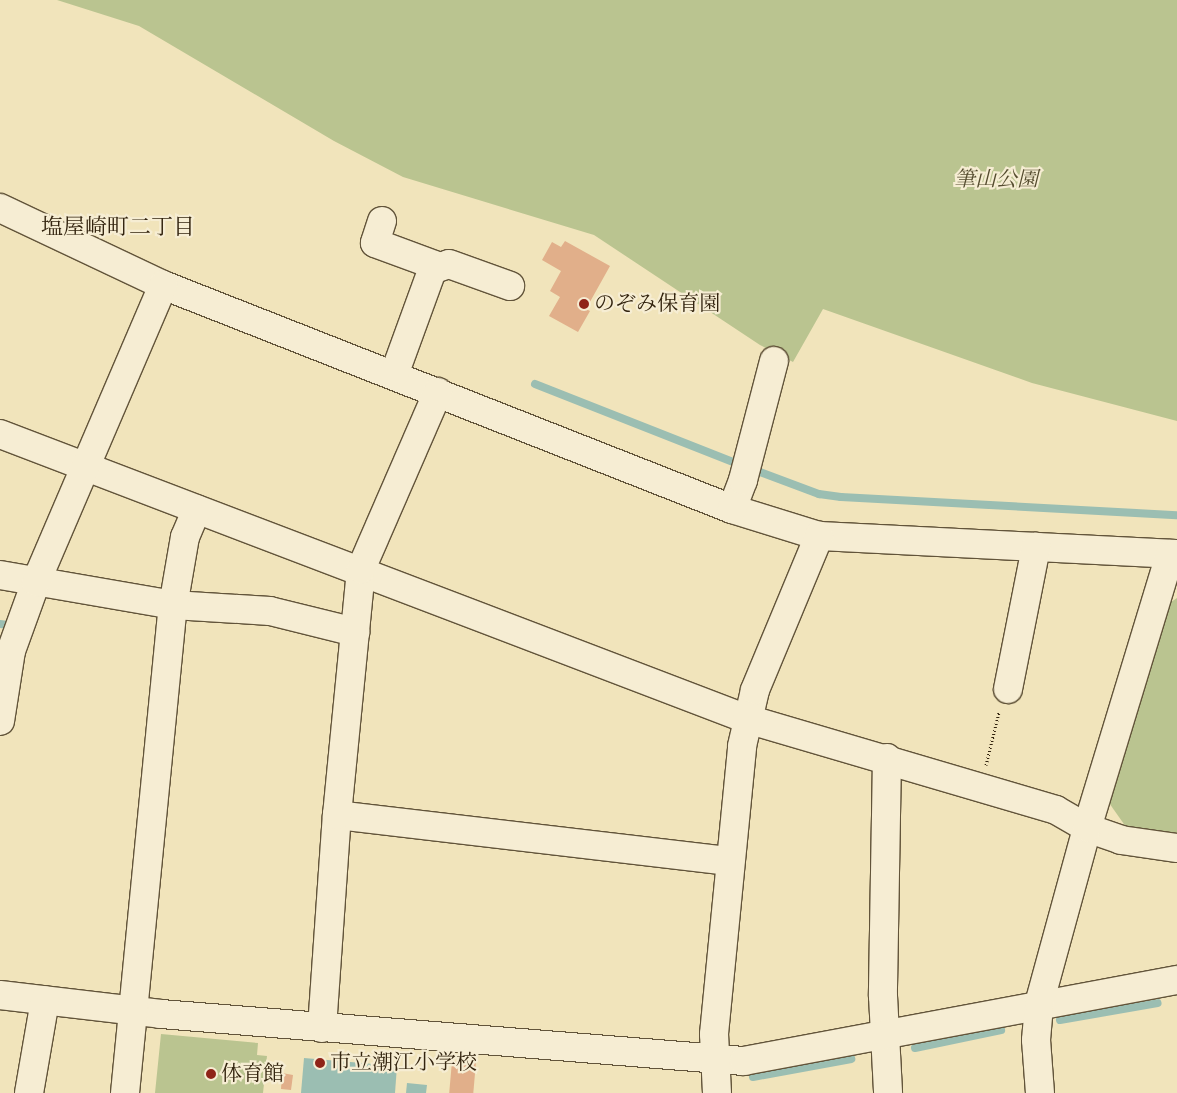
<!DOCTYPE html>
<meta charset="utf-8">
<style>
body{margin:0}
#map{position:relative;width:1177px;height:1093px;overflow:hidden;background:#f1e4bb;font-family:"IM FELL Double Pica","Noto Serif JP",serif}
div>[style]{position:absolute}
.green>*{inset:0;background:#bac490}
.water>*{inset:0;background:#9bbeb2}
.stream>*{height:8px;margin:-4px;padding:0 4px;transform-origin:4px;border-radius:4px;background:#9bbeb2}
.building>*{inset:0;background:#e1af8a;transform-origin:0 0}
.path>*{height:3px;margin-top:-1.5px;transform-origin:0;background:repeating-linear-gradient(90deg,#33240f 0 1px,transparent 0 3.5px)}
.roads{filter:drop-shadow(1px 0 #62543a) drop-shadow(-1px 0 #62543a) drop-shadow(0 1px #62543a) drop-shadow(0 -1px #62543a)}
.minor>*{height:28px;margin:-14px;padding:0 14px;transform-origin:14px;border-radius:14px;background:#f6edd3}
.dots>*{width:14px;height:14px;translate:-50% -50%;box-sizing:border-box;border:2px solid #f6edd3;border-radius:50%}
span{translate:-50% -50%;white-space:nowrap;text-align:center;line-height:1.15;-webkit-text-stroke:4.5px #f6edd3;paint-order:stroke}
.park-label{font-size:21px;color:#554c2f;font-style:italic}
.poi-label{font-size:21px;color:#33240f}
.left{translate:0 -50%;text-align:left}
.neighbourhood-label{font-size:22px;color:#33240f}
</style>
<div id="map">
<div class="green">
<div style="clip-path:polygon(57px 0,1177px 0,1177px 421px,1032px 383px,823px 309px,793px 362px,760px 345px,594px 235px,403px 177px,334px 141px,139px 26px)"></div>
<div style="clip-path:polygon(1177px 598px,1177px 834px,1126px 827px,1107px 800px,1165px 606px)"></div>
<div style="clip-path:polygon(161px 1034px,258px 1043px,257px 1055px,267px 1056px,263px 1093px,155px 1093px)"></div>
</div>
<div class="water">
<div style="clip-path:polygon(304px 1058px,397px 1066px,395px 1093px,301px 1093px)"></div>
<div style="clip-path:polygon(407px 1083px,427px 1085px,426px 1093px,406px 1093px)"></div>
</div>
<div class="stream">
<div style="left:535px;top:384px;width:221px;rotate:21.5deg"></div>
<div style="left:752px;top:469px;width:72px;rotate:20.5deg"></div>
<div style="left:819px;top:494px;width:22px;rotate:8deg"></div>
<div style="left:841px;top:497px;width:336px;rotate:3.1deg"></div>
<div style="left:0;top:624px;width:8px;rotate:7deg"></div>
<div style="left:1060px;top:1020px;width:99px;rotate:-9.8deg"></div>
<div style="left:915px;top:1048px;width:88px;rotate:-11.8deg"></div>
<div style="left:753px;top:1077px;width:100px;rotate:-10.4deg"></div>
</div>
<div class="building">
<div style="clip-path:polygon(565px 241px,610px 266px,586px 309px,590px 311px,578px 332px,549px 316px,560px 297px,550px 291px,561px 271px,542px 260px,552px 242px,561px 247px)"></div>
<div style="left:452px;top:1061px;width:24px;height:32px;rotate:5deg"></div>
<div style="clip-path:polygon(282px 1073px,293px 1075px,291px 1090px,281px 1089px)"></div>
</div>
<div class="path">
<div style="left:986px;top:765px;width:55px;rotate:-76.2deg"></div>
</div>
<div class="roads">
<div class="minor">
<div style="left:0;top:208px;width:180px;rotate:25.3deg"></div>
<div style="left:163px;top:285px;width:612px;rotate:21.49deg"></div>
<div style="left:732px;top:509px;width:91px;rotate:17.2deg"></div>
<div style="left:819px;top:536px;width:358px;rotate:2.9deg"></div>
<div style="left:382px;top:221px;width:23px;rotate:108deg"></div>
<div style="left:375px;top:243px;width:69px;rotate:20.3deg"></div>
<div style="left:440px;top:267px;width:9px;rotate:-18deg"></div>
<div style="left:449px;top:264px;width:65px;rotate:19.8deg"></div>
<div style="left:394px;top:375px;width:117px;rotate:-70deg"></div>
<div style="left:0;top:434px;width:800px;rotate:20.88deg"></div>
<div style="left:747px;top:719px;width:322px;rotate:16.4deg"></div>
<div style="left:1056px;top:810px;width:36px;rotate:30deg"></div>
<div style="left:1087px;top:828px;width:36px;rotate:19deg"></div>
<div style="left:1121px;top:840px;width:57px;rotate:8.1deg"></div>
<div style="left:732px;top:509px;width:31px;rotate:-69deg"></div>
<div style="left:743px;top:480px;width:123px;rotate:-75.4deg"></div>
<div style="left:0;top:575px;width:176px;rotate:9.8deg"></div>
<div style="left:173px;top:605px;width:97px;rotate:3.5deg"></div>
<div style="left:270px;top:611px;width:88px;rotate:13.9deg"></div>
<div style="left:1008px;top:689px;width:145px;rotate:-78.8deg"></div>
<div style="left:0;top:721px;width:71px;rotate:-81.1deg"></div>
<div style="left:11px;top:651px;width:73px;rotate:-70.1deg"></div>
<div style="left:36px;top:582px;width:323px;rotate:-66.8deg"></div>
<div style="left:887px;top:758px;width:238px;rotate:91deg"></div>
<div style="left:883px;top:996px;width:97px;rotate:87deg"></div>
<div style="left:337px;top:815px;width:396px;rotate:6.7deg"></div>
<div style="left:0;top:995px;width:162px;rotate:6.7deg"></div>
<div style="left:161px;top:1014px;width:585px;rotate:4.61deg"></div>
<div style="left:744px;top:1061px;width:441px;rotate:-10.6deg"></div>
<div style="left:322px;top:1028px;width:214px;rotate:-86deg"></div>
<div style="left:337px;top:815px;width:247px;rotate:-84.4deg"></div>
<div style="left:361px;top:569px;width:193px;rotate:-66.5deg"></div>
<div style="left:29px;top:1093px;width:94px;rotate:-80.2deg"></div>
<div style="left:125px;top:1093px;width:483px;rotate:-84.4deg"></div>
<div style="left:172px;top:612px;width:76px;rotate:-80.2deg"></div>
<div style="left:185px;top:537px;width:30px;rotate:-67deg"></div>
<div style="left:717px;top:1093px;width:59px;rotate:-92.9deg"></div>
<div style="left:714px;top:1034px;width:289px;rotate:-84.4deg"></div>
<div style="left:742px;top:746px;width:57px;rotate:-76.9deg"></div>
<div style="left:755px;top:690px;width:167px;rotate:-67.4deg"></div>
<div style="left:1040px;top:1093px;width:53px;rotate:-94.3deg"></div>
<div style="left:1036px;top:1040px;width:36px;rotate:-85deg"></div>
<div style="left:1039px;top:1004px;width:182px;rotate:-74.7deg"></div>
<div style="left:1087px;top:828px;width:286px;rotate:-73.1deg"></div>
</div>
</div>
<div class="dots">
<div style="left:584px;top:304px;background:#8f2418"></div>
<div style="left:320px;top:1063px;background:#8f2418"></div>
<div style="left:211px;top:1074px;background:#8f2418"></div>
</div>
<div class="park-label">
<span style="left:996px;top:180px">筆山公園</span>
</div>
<div class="poi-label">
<span class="left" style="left:594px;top:304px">のぞみ保育園</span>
<span class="left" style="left:330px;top:1063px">市立潮江小学校</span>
<span class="left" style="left:221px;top:1074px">体育館</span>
</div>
<div class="neighbourhood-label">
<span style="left:118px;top:228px">塩屋崎町二丁目</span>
</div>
</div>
